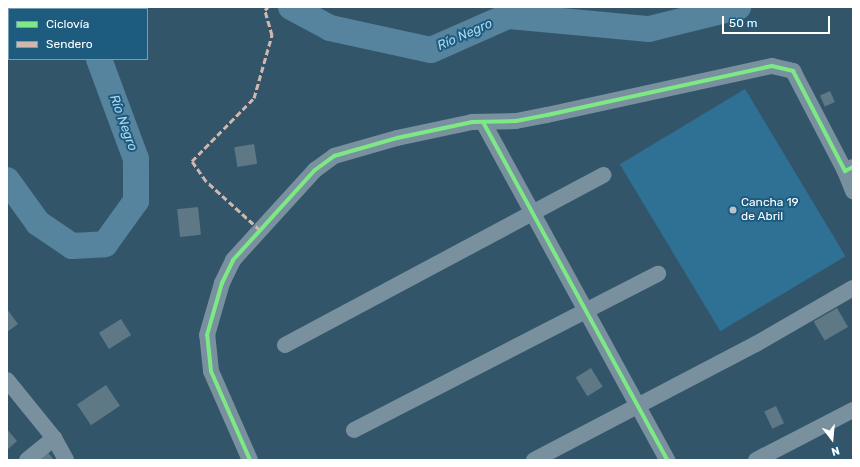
<!DOCTYPE html>
<meta charset="utf-8">
<style>
body{margin:0}
#map{position:relative;width:860px;height:467px;overflow:hidden;background:#335569;font-family:Rubik,sans-serif}
div>[style]{position:absolute}
.green>*{inset:0;background:#2e7194;transform-origin:0 0}
.river>*{height:26px;margin:-13px;padding:0 13px;transform-origin:13px;border-radius:13px;background:#56839d}
.building>*{inset:0;background:#5e7886;transform-origin:0 0}
.minor>*{height:16px;margin:-8px;padding:0 8px;transform-origin:8px;border-radius:8px;background:#79919f}
.quiet>*{height:3px;margin-top:-1.5px;transform-origin:0;background:repeating-linear-gradient(90deg,#d1b7ad 0 6px,transparent 0 9px)}
.cycleway>*{height:4px;margin:-2px;padding:0 2px;transform-origin:2px;border-radius:2px;background:#7ce984}
.dots>*{width:11px;height:11px;translate:-50% -50%;box-sizing:border-box;border:2px solid #1d5b7f;border-radius:50%}
span{translate:-50% -50%;white-space:nowrap;text-align:center;line-height:1.15;-webkit-text-stroke:4px #1d5b7f;paint-order:stroke}
.poi-label{font-size:12px;color:#fff}
.left{translate:0 -50%;text-align:left}
.water-label{font-size:13px;color:#acd9f0;font-style:italic}
.frame{position:absolute;inset:0;border:8px solid #fff;pointer-events:none}
.legend{position:absolute;left:8px;top:8px;width:140px;height:52px;box-sizing:border-box;background:#1d5b7f;border:1px solid #779db2;margin:0;padding:5px 7px;list-style:none;font-size:12px;color:#fff}
.legend li{display:flex;align-items:center;gap:8px;height:20px}
.legend b{width:20px;border:1px solid #779db2}
.north{position:absolute;left:812px;top:419px;width:40px;height:40px;-webkit-text-stroke:3px #1d5b7f;paint-order:stroke;rotate:164deg;font-size:11px;font-weight:700;line-height:16px;text-align:center;color:#fff}
.north::after{content:'';display:block;margin:auto;width:14px;height:18px;background:#fff;clip-path:polygon(50% 0,100% 100%,50% 72%,0 100%)}
.scale{position:absolute;left:722px;top:16px;width:108px;height:18px;box-sizing:border-box;border:2px solid #fff;border-top:0;padding-left:5px;font-size:12px;line-height:14px;white-space:nowrap;color:#fff;-webkit-text-stroke:3px #1d5b7f;paint-order:stroke}
</style>
<div id="map">
<div class="green">
<div style="left:745px;top:89px;width:195px;height:146px;rotate:59deg"></div>
</div>
<div class="river">
<div style="left:79px;top:7px;width:2px;rotate:63deg"></div>
<div style="left:291px;top:7px;width:44px;rotate:28.3deg"></div>
<div style="left:330px;top:28px;width:103px;rotate:12.3deg"></div>
<div style="left:431px;top:50px;width:84px;rotate:-23.8deg"></div>
<div style="left:508px;top:16px;width:142px;rotate:5.3deg"></div>
<div style="left:649px;top:29px;width:92px;rotate:-13.9deg"></div>
<div style="left:7px;top:180px;width:53px;rotate:54.2deg"></div>
<div style="left:38px;top:223px;width:41px;rotate:34.1deg"></div>
<div style="left:72px;top:246px;width:33px;rotate:-3deg"></div>
<div style="left:105px;top:244px;width:53px;rotate:-54.2deg"></div>
<div style="left:136px;top:201px;width:42px;rotate:-90deg"></div>
<div style="left:136px;top:159px;width:107px;rotate:-110.3deg"></div>
</div>
<div class="building">
<div style="left:830px;top:91px;width:12px;height:11px;rotate:66deg"></div>
<div style="left:254px;top:144px;width:20px;height:20px;rotate:81deg"></div>
<div style="left:198px;top:207px;width:28px;height:21px;rotate:84deg"></div>
<div style="left:837px;top:308px;width:22px;height:27px;rotate:60deg"></div>
<div style="clip-path:polygon(7px 309px,18px 324px,7px 332px)"></div>
<div style="left:121px;top:319px;width:19px;height:26px;rotate:58deg"></div>
<div style="left:591px;top:368px;width:22px;height:18px;rotate:58deg"></div>
<div style="left:106px;top:385px;width:25px;height:35px;rotate:56deg"></div>
<div style="left:776px;top:406px;width:19px;height:13px;rotate:65deg"></div>
<div style="clip-path:polygon(7px 429px,17px 441px,7px 450px)"></div>
<div style="clip-path:polygon(45px 449px,54px 460px,31px 460px)"></div>
</div>
<div class="minor">
<div style="left:483px;top:122px;width:385px;rotate:61.4deg"></div>
<div style="left:845px;top:171px;width:22px;rotate:68deg"></div>
<div style="left:285px;top:345px;width:361px;rotate:-28.1deg"></div>
<div style="left:7px;top:380px;width:75px;rotate:51deg"></div>
<div style="left:54px;top:438px;width:25px;rotate:61deg"></div>
<div style="left:354px;top:430px;width:342px;rotate:-27.2deg"></div>
<div style="left:27px;top:460px;width:35px;rotate:-39deg"></div>
<div style="left:250px;top:460px;width:97px;rotate:-113.7deg"></div>
<div style="left:211px;top:371px;width:36px;rotate:-96deg"></div>
<div style="left:207px;top:335px;width:54px;rotate:-73.9deg"></div>
<div style="left:222px;top:283px;width:25px;rotate:-64deg"></div>
<div style="left:233px;top:260px;width:122px;rotate:-47.7deg"></div>
<div style="left:315px;top:170px;width:24px;rotate:-36deg"></div>
<div style="left:334px;top:156px;width:66px;rotate:-15.9deg"></div>
<div style="left:397px;top:138px;width:77px;rotate:-12deg"></div>
<div style="left:472px;top:122px;width:44px;rotate:-1.3deg"></div>
<div style="left:516px;top:121px;width:32px;rotate:-11deg"></div>
<div style="left:547px;top:115px;width:230px;rotate:-12.3deg"></div>
<div style="left:772px;top:66px;width:22px;rotate:13deg"></div>
<div style="left:793px;top:71px;width:113px;rotate:62.5deg"></div>
<div style="left:845px;top:171px;width:9px;rotate:-27deg"></div>
<div style="left:534px;top:460px;width:250px;rotate:-27.6deg"></div>
<div style="left:756px;top:344px;width:112px;rotate:-30deg"></div>
<div style="left:756px;top:460px;width:109px;rotate:-27.3deg"></div>
</div>
<div class="quiet">
<div style="left:260px;top:230px;width:73px;rotate:-137.8deg"></div>
<div style="left:206px;top:181px;width:24px;rotate:-125deg"></div>
<div style="left:192px;top:161px;width:88px;rotate:-45.5deg"></div>
<div style="left:254px;top:98px;width:66px;rotate:-74.1deg"></div>
<div style="left:272px;top:35px;width:26px;rotate:-106deg"></div>
<div style="left:265px;top:10px;width:4px;rotate:-45deg"></div>
</div>
<div class="cycleway">
<div style="left:483px;top:122px;width:385px;rotate:61.4deg"></div>
<div style="left:250px;top:460px;width:97px;rotate:-113.7deg"></div>
<div style="left:211px;top:371px;width:36px;rotate:-96deg"></div>
<div style="left:207px;top:335px;width:54px;rotate:-73.9deg"></div>
<div style="left:222px;top:283px;width:25px;rotate:-64deg"></div>
<div style="left:233px;top:260px;width:122px;rotate:-47.7deg"></div>
<div style="left:315px;top:170px;width:24px;rotate:-36deg"></div>
<div style="left:334px;top:156px;width:66px;rotate:-15.9deg"></div>
<div style="left:397px;top:138px;width:77px;rotate:-12deg"></div>
<div style="left:472px;top:122px;width:44px;rotate:-1.3deg"></div>
<div style="left:516px;top:121px;width:32px;rotate:-11deg"></div>
<div style="left:547px;top:115px;width:230px;rotate:-12.3deg"></div>
<div style="left:772px;top:66px;width:22px;rotate:13deg"></div>
<div style="left:793px;top:71px;width:113px;rotate:62.5deg"></div>
<div style="left:845px;top:171px;width:9px;rotate:-27deg"></div>
</div>
<div class="dots">
<div style="left:733px;top:210px;background:#b8c4ca"></div>
</div>
<div class="poi-label">
<span class="left" style="left:741px;top:210px">Cancha 19<br>de Abril</span>
</div>
<div class="water-label">
<span style="left:465px;top:35px;rotate:-24deg">Río Negro</span>
<span style="left:123px;top:123px;rotate:70deg">Río Negro</span>
</div>
<div class="frame"></div>
<ul class="legend">
<li><b style="height:5px;background:#7ce984"></b>Ciclovía</li>
<li><b style="height:5px;background:#d1b7ad"></b>Sendero</li>
</ul>
<div class="north">N</div>
<div class="scale">50 m</div>
</div>
